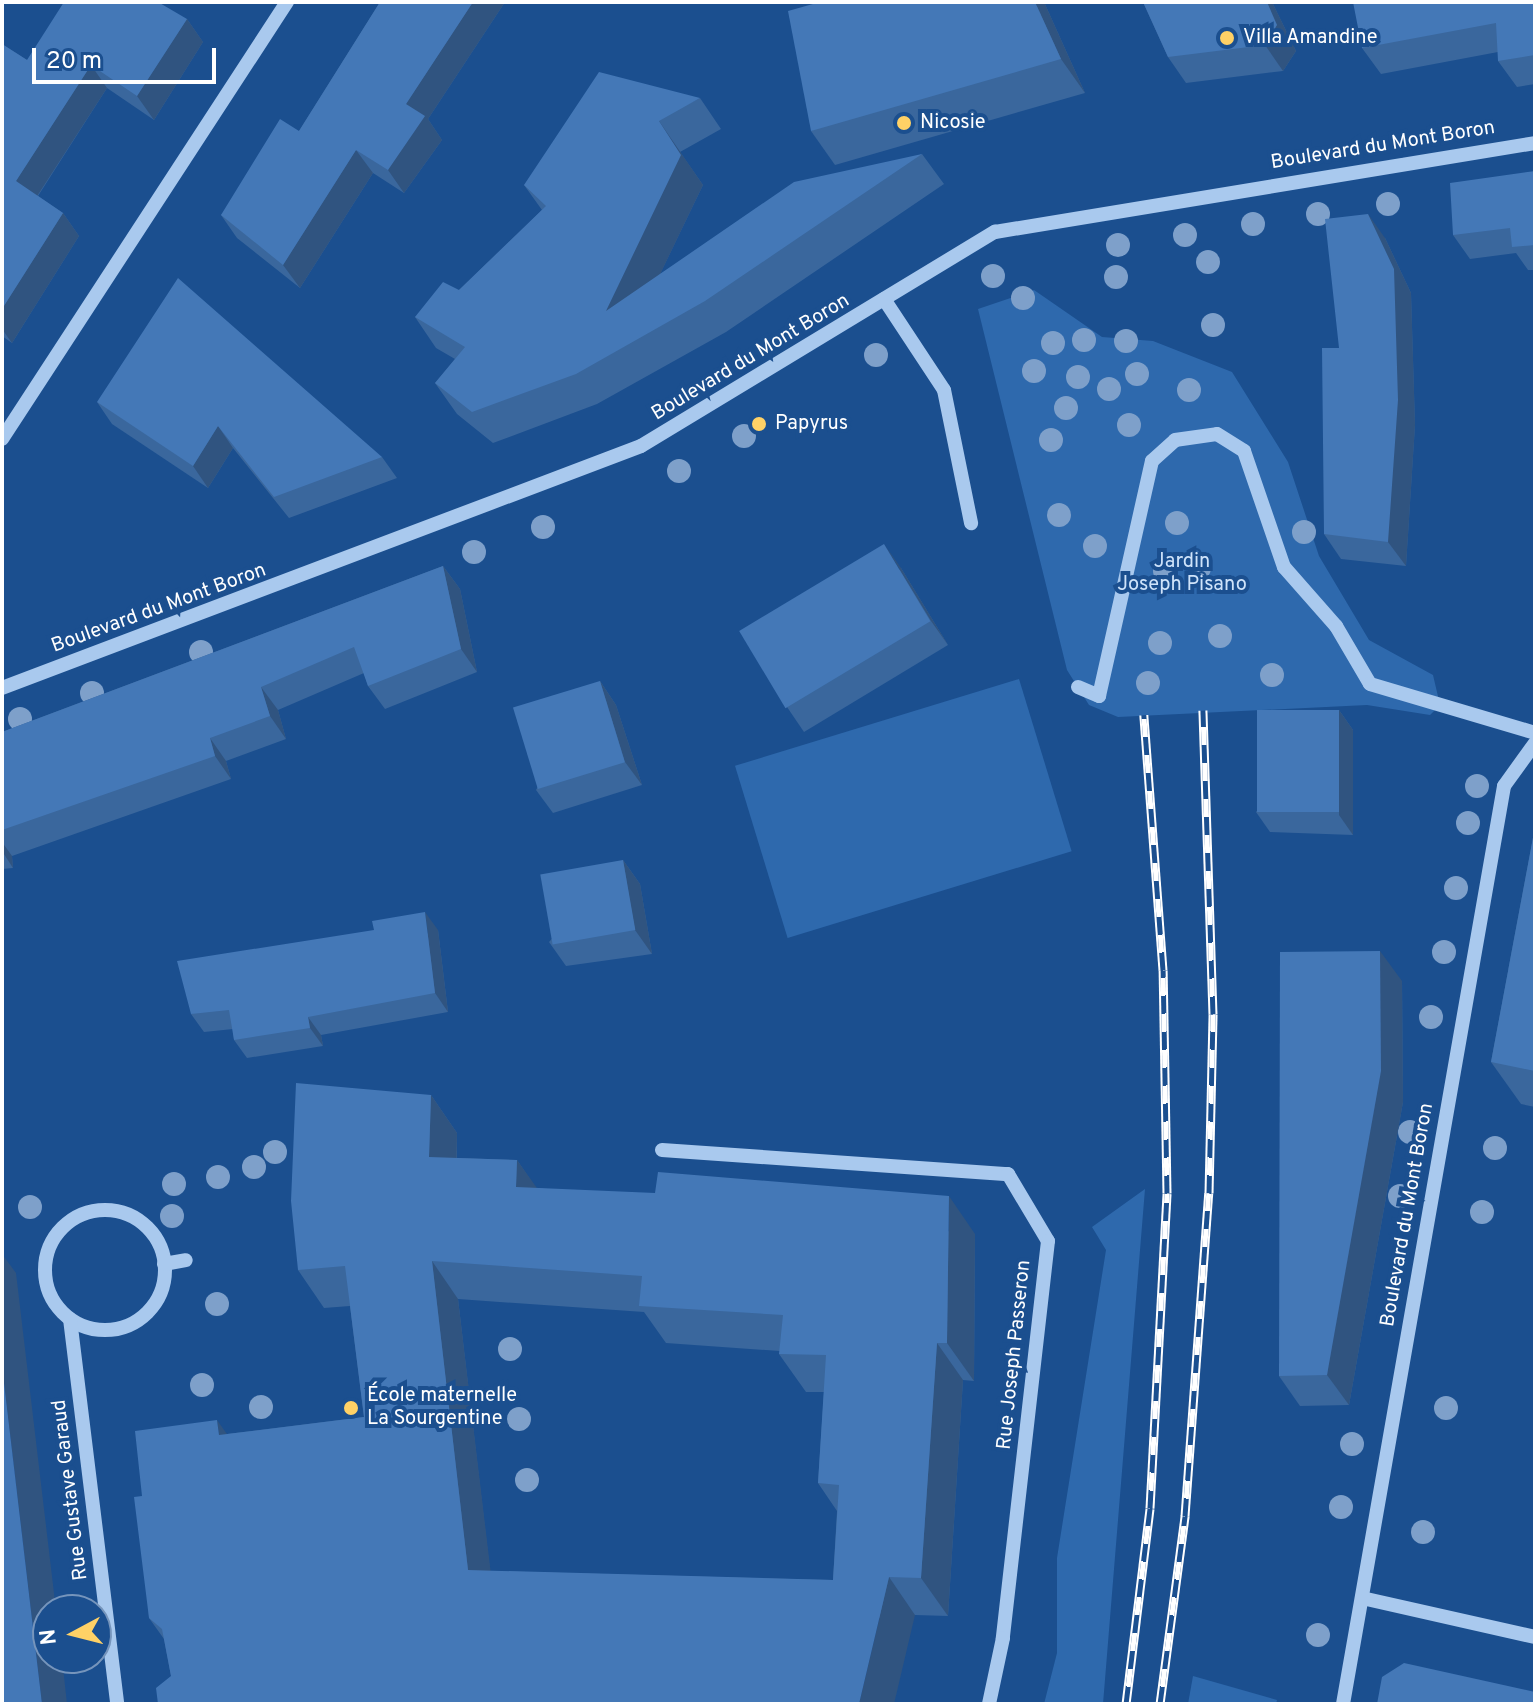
<!DOCTYPE html>
<meta charset="utf-8">
<style>
body{margin:0}
#map{position:relative;width:1537px;height:1706px;overflow:hidden;background:#1b4f8f;font-family:Overpass,sans-serif}
div>[style]{position:absolute}
.green>*{inset:0;background:#2e69ad;transform-origin:0 0}
.minor>*{height:14px;margin:-7px;padding:0 7px;transform-origin:7px;border-radius:7px;background:#a9c9ee}
.minor>.ring{margin:-7px;padding:0;box-sizing:content-box;background:none;border:14px solid #a9c9ee;border-radius:50%}
.rail>*{height:9px;margin-top:-4.5px;transform-origin:0;background:repeating-linear-gradient(90deg,#1b4f8f 0 18px,#fff 0 36px);box-sizing:border-box;border-block:2px solid #fff}
.trees>*{width:24px;height:24px;margin:-12px;border-radius:50%;background:#7ea0ca}
.wall>*{inset:0;background:#3a679d}
.shaded-wall>*{inset:0;background:#305480}
.building>*{inset:0;background:#4478b7;transform-origin:0 0}
.dots>*{width:22px;height:22px;translate:-50% -50%;box-sizing:border-box;border:4px solid #1b4f8f;border-radius:50%}
span{translate:-50% -50%;white-space:nowrap;text-align:center;line-height:1.15;-webkit-text-stroke:8px #1b4f8f;paint-order:stroke}
.poi-label{font-size:20px;color:#fff}
.left{translate:0 -50%;text-align:left}
.street-label{font-size:20px;color:#fff}
.park-label{font-size:20px;color:#cfe3fa}
.frame{position:absolute;inset:0;border:4px solid #fff;pointer-events:none}
.north{position:absolute;left:32px;top:1594px;width:80px;height:80px;box-sizing:border-box;background:#1b4f8f;border:2px solid #7695bc;border-radius:50%;rotate:263deg;font-size:22px;font-weight:700;line-height:32px;text-align:center;color:#fff}
.north::after{content:'';display:block;margin:auto;width:28px;height:36px;background:#ffd166;clip-path:polygon(50% 0,100% 100%,50% 72%,0 100%)}
.scale{position:absolute;left:32px;top:48px;width:184px;height:36px;box-sizing:border-box;border:4px solid #fff;border-top:0;padding-left:10px;font-size:24px;line-height:28px;white-space:nowrap;color:#fff;-webkit-text-stroke:6px #1b4f8f;paint-order:stroke}
</style>
<div id="map">
<div class="green">
<div style="clip-path:polygon(1034px 290px,1102px 337px,1153px 341px,1232px 372px,1288px 462px,1319px 556px,1369px 640px,1433px 675px,1440px 705px,1430px 715px,1367px 705px,1118px 717px,1089px 705px,1067px 670px,978px 309px)"></div>
<div style="left:1019px;top:679px;width:180px;height:297px;rotate:73deg"></div>
<div style="clip-path:polygon(1145px 1189px,1103px 1704px,1044px 1704px,1057px 1653px,1057px 1558px,1106px 1250px,1092px 1227px)"></div>
<div style="clip-path:polygon(1193px 1676px,1277px 1700px,1276px 1704px,1188px 1704px)"></div>
</div>
<div class="minor">
<div style="left:884px;top:299px;width:109px;rotate:56.6deg"></div>
<div style="left:944px;top:390px;width:136px;rotate:78.5deg"></div>
<div style="left:2px;top:439px;width:522px;rotate:-56.89deg"></div>
<div style="left:1078px;top:687px;width:23px;rotate:23deg"></div>
<div style="left:1099px;top:696px;width:241px;rotate:-77.3deg"></div>
<div style="left:1152px;top:461px;width:31px;rotate:-42deg"></div>
<div style="left:1175px;top:440px;width:42px;rotate:-8.1deg"></div>
<div style="left:1217px;top:434px;width:32px;rotate:32deg"></div>
<div style="left:1244px;top:451px;width:123px;rotate:71deg"></div>
<div style="left:1284px;top:567px;width:79px;rotate:48.6deg"></div>
<div style="left:1336px;top:626px;width:67px;rotate:59.6deg"></div>
<div style="left:1370px;top:684px;width:172px;rotate:16.5deg"></div>
<div style="left:2px;top:688px;width:683px;rotate:-20.74deg"></div>
<div style="left:641px;top:446px;width:414px;rotate:-31.2deg"></div>
<div style="left:995px;top:232px;width:547px;rotate:-9.36deg"></div>
<div style="left:662px;top:1150px;width:347px;rotate:4deg"></div>
<div style="left:1008px;top:1174px;width:78px;rotate:59.2deg"></div>
<div style="left:1048px;top:1241px;width:400px;rotate:96.5deg"></div>
<div style="left:1003px;top:1638px;width:67px;rotate:102deg"></div>
<div class="ring" style="left:45px;top:1210px;width:106px;height:106px"></div>
<div style="left:164px;top:1264px;width:22px;rotate:-10deg"></div>
<div style="left:70px;top:1319px;width:388px;rotate:83deg"></div>
<div style="left:1362px;top:1598px;width:177px;rotate:12.7deg"></div>
<div style="left:1343px;top:1704px;width:932px;rotate:-80.05deg"></div>
<div style="left:1504px;top:786px;width:53px;rotate:-54.2deg"></div>
</div>
<div class="rail">
<div style="left:1126px;top:1704px;width:197px;rotate:-83deg"></div>
<div style="left:1150px;top:1508px;width:315px;rotate:-86.9deg"></div>
<div style="left:1167px;top:1193px;width:223px;rotate:-91deg"></div>
<div style="left:1163px;top:970px;width:256px;rotate:-94.3deg"></div>
<div style="left:1160px;top:1704px;width:190px;rotate:-82.4deg"></div>
<div style="left:1185px;top:1516px;width:324px;rotate:-85.8deg"></div>
<div style="left:1209px;top:1193px;width:179px;rotate:-88.7deg"></div>
<div style="left:1213px;top:1014px;width:304px;rotate:-91.9deg"></div>
</div>
<div class="trees">
<div style="left:1388px;top:204px"></div>
<div style="left:1318px;top:214px"></div>
<div style="left:1253px;top:224px"></div>
<div style="left:1185px;top:235px"></div>
<div style="left:1118px;top:245px"></div>
<div style="left:1208px;top:262px"></div>
<div style="left:993px;top:276px"></div>
<div style="left:1116px;top:277px"></div>
<div style="left:1023px;top:298px"></div>
<div style="left:1213px;top:325px"></div>
<div style="left:1084px;top:340px"></div>
<div style="left:1126px;top:341px"></div>
<div style="left:1053px;top:343px"></div>
<div style="left:876px;top:355px"></div>
<div style="left:1034px;top:371px"></div>
<div style="left:1137px;top:374px"></div>
<div style="left:1078px;top:377px"></div>
<div style="left:1109px;top:389px"></div>
<div style="left:1189px;top:390px"></div>
<div style="left:1066px;top:408px"></div>
<div style="left:1129px;top:425px"></div>
<div style="left:744px;top:436px"></div>
<div style="left:1051px;top:440px"></div>
<div style="left:679px;top:471px"></div>
<div style="left:1059px;top:515px"></div>
<div style="left:1177px;top:523px"></div>
<div style="left:543px;top:527px"></div>
<div style="left:1304px;top:532px"></div>
<div style="left:1095px;top:546px"></div>
<div style="left:474px;top:552px"></div>
<div style="left:1199px;top:568px"></div>
<div style="left:1165px;top:571px"></div>
<div style="left:1220px;top:636px"></div>
<div style="left:1160px;top:643px"></div>
<div style="left:201px;top:652px"></div>
<div style="left:1272px;top:675px"></div>
<div style="left:1148px;top:683px"></div>
<div style="left:92px;top:693px"></div>
<div style="left:20px;top:719px"></div>
<div style="left:1477px;top:786px"></div>
<div style="left:1468px;top:823px"></div>
<div style="left:1456px;top:888px"></div>
<div style="left:1444px;top:952px"></div>
<div style="left:1431px;top:1017px"></div>
<div style="left:1410px;top:1132px"></div>
<div style="left:1495px;top:1148px"></div>
<div style="left:275px;top:1152px"></div>
<div style="left:254px;top:1167px"></div>
<div style="left:218px;top:1177px"></div>
<div style="left:174px;top:1184px"></div>
<div style="left:1400px;top:1196px"></div>
<div style="left:30px;top:1207px"></div>
<div style="left:1482px;top:1212px"></div>
<div style="left:172px;top:1216px"></div>
<div style="left:217px;top:1304px"></div>
<div style="left:510px;top:1349px"></div>
<div style="left:202px;top:1385px"></div>
<div style="left:261px;top:1407px"></div>
<div style="left:1446px;top:1408px"></div>
<div style="left:519px;top:1419px"></div>
<div style="left:1352px;top:1444px"></div>
<div style="left:527px;top:1480px"></div>
<div style="left:1341px;top:1507px"></div>
<div style="left:1423px;top:1532px"></div>
<div style="left:1318px;top:1635px"></div>
</div>
<div class="wall">
<div style="clip-path:polygon(380px 2px,505px 2px,428px 119px,442px 140px,404px 193px,373px 173px,300px 288px,237px 238px,221px 215px,299px 131px)"></div>
<div style="clip-path:polygon(1044px 2px,1085px 93px,835px 165px,811px 131px)"></div>
<div style="clip-path:polygon(1143px 2px,1272px 2px,1296px 51px,1283px 71px,1186px 83px,1168px 57px)"></div>
<div style="clip-path:polygon(1535px 2px,1535px 84px,1517px 87px,1498px 61px,1498px 52px,1381px 74px,1362px 48px)"></div>
<div style="clip-path:polygon(187px 19px,203px 42px,154px 120px,107px 88px,38px 196px,63px 213px,79px 236px,12px 343px,2px 336px,2px 44px,27px 60px)"></div>
<div style="clip-path:polygon(700px 98px,721px 129px,680px 152px,703px 185px,660px 274px,922px 154px,944px 184px,726px 332px,597px 404px,493px 443px,457px 414px,435px 383px,455px 359px,436px 348px,415px 317px,459px 290px,542px 210px,524px 185px)"></div>
<div style="clip-path:polygon(1535px 171px,1535px 270px,1528px 270px,1516px 253px,1470px 259px,1453px 235px)"></div>
<div style="clip-path:polygon(1385px 238px,1411px 293px,1415px 425px,1406px 566px,1341px 559px,1324px 534px,1339px 348px)"></div>
<div style="clip-path:polygon(97px 402px,382px 457px,397px 478px,289px 518px,233px 448px,208px 488px,112px 424px)"></div>
<div style="clip-path:polygon(443px 566px,460px 589px,477px 672px,385px 709px,368px 686px,364px 673px,278px 710px,286px 739px,226px 761px,231px 779px,12px 856px,13px 868px,2px 869px,2px 732px)"></div>
<div style="clip-path:polygon(901px 568px,948px 645px,804px 732px,787px 707px)"></div>
<div style="clip-path:polygon(600px 681px,616px 705px,642px 785px,553px 813px,536px 790px)"></div>
<div style="clip-path:polygon(1339px 710px,1353px 730px,1353px 835px,1270px 832px,1256px 812px)"></div>
<div style="clip-path:polygon(1535px 827px,1535px 1107px,1521px 1104px,1491px 1062px)"></div>
<div style="clip-path:polygon(623px 860px,640px 884px,652px 954px,566px 966px,549px 942px)"></div>
<div style="clip-path:polygon(438px 930px,448px 1012px,321px 1035px,323px 1046px,247px 1058px,234px 1040px,233px 1029px,204px 1032px,191px 1014px)"></div>
<div style="clip-path:polygon(1402px 981px,1403px 1102px,1349px 1405px,1300px 1406px,1279px 1376px)"></div>
<div style="clip-path:polygon(evenodd,431px 1095px,457px 1133px,457px 1158px,517px 1160px,536px 1188px,975px 1234px,974px 1381px,963px 1380px,948px 1616px,915px 1615px,171px 1676px,164px 1639px,149px 1618px,142px 1496px,227px 1434px,364px 1417px,350px 1306px,324px 1308px,298px 1270px,431px 1095px,458px 1299px,644px 1312px,666px 1343px,780px 1351px,779px 1354px,806px 1392px,824px 1392px,818px 1483px,837px 1511px,833px 1580px,490px 1571px,458px 1299px)"></div>
</div>
<div class="shaded-wall">
<div style="clip-path:polygon(473px 2px,505px 2px,428px 119px,442px 140px,404px 193px,388px 170px,406px 104px)"></div>
<div style="clip-path:polygon(1035px 2px,1044px 2px,1085px 93px,1061px 59px)"></div>
<div style="clip-path:polygon(1267px 2px,1272px 2px,1296px 51px,1283px 71px,1265px 45px)"></div>
<div style="clip-path:polygon(187px 19px,203px 42px,154px 120px,137px 96px)"></div>
<div style="clip-path:polygon(91px 65px,107px 88px,32px 204px,16px 181px)"></div>
<div style="clip-path:polygon(659px 121px,703px 185px,628px 341px,606px 311px)"></div>
<div style="clip-path:polygon(356px 150px,373px 173px,300px 288px,283px 265px)"></div>
<div style="clip-path:polygon(63px 213px,79px 236px,12px 343px,2px 329px,2px 309px)"></div>
<div style="clip-path:polygon(1368px 214px,1385px 238px,1411px 293px,1415px 425px,1406px 566px,1388px 542px)"></div>
<div style="clip-path:polygon(218px 426px,233px 448px,208px 488px,193px 466px)"></div>
<div style="clip-path:polygon(884px 544px,901px 568px,948px 645px,931px 621px)"></div>
<div style="clip-path:polygon(443px 566px,460px 589px,477px 672px,461px 649px)"></div>
<div style="clip-path:polygon(600px 681px,616px 705px,642px 785px,625px 762px)"></div>
<div style="clip-path:polygon(261px 687px,278px 710px,286px 739px,270px 716px)"></div>
<div style="clip-path:polygon(1339px 710px,1353px 730px,1353px 835px,1339px 815px)"></div>
<div style="clip-path:polygon(210px 738px,226px 761px,231px 779px,215px 756px)"></div>
<div style="clip-path:polygon(2px 842px,12px 856px,13px 868px,2px 851px)"></div>
<div style="clip-path:polygon(623px 860px,640px 884px,652px 954px,635px 930px)"></div>
<div style="clip-path:polygon(425px 912px,438px 930px,448px 1012px,435px 993px)"></div>
<div style="clip-path:polygon(1380px 951px,1402px 981px,1403px 1102px,1349px 1405px,1327px 1375px)"></div>
<div style="clip-path:polygon(308px 1017px,321px 1035px,323px 1046px,310px 1028px)"></div>
<div style="clip-path:polygon(431px 1095px,457px 1133px,456px 1195px,429px 1157px)"></div>
<div style="clip-path:polygon(517px 1160px,544px 1198px,516px 1187px)"></div>
<div style="clip-path:polygon(949px 1196px,975px 1234px,974px 1381px,947px 1343px)"></div>
<div style="clip-path:polygon(2px 1254px,16px 1273px,56px 1610px,48px 1610px,48px 1658px,62px 1658px,67px 1704px,42px 1704px,2px 1366px)"></div>
<div style="clip-path:polygon(432px 1261px,458px 1299px,495px 1608px,468px 1570px)"></div>
<div style="clip-path:polygon(937px 1343px,963px 1380px,948px 1616px,921px 1578px)"></div>
<div style="clip-path:polygon(217px 1420px,244px 1458px,219px 1435px)"></div>
<div style="clip-path:polygon(889px 1577px,915px 1615px,894px 1704px,859px 1704px)"></div>
</div>
<div class="building">
<div style="clip-path:polygon(64px 2px,158px 2px,187px 19px,137px 96px,91px 65px,16px 181px,63px 213px,2px 309px,2px 44px,27px 60px)"></div>
<div style="clip-path:polygon(380px 2px,473px 2px,406px 104px,425px 116px,388px 170px,356px 150px,283px 265px,221px 215px,280px 119px,299px 131px)"></div>
<div style="clip-path:polygon(820px 2px,1035px 2px,1061px 59px,811px 131px,788px 11px)"></div>
<div style="clip-path:polygon(1143px 2px,1267px 2px,1277px 25px,1265px 45px,1168px 57px)"></div>
<div style="clip-path:polygon(1353px 2px,1535px 2px,1535px 55px,1498px 61px,1496px 23px,1362px 48px)"></div>
<div style="clip-path:polygon(599px 72px,700px 98px,659px 121px,681px 155px,606px 311px,794px 182px,922px 154px,705px 301px,576px 374px,472px 412px,435px 383px,465px 347px,415px 317px,443px 282px,459px 290px,546px 206px,524px 185px)"></div>
<div style="clip-path:polygon(1535px 171px,1535px 245px,1512px 247px,1510px 228px,1453px 235px,1450px 183px)"></div>
<div style="clip-path:polygon(1368px 214px,1394px 269px,1398px 400px,1388px 542px,1324px 534px,1322px 348px,1339px 348px,1325px 219px)"></div>
<div style="clip-path:polygon(178px 278px,382px 457px,274px 497px,218px 426px,193px 466px,97px 402px)"></div>
<div style="clip-path:polygon(1533px 361px,1535px 361px,1535px 392px)"></div>
<div style="left:884px;top:544px;width:90px;height:169px;rotate:59deg"></div>
<div style="clip-path:polygon(443px 566px,461px 649px,368px 686px,354px 647px,261px 687px,270px 716px,210px 738px,215px 756px,2px 830px,2px 732px)"></div>
<div style="left:600px;top:681px;width:85px;height:91px;rotate:73deg"></div>
<div style="left:1257px;top:710px;width:82px;height:102px"></div>
<div style="clip-path:polygon(1535px 827px,1535px 1071px,1491px 1062px)"></div>
<div style="left:623px;top:860px;width:71px;height:84px;rotate:80deg"></div>
<div style="clip-path:polygon(425px 912px,435px 993px,308px 1017px,310px 1028px,234px 1040px,229px 1010px,191px 1014px,177px 961px,374px 930px,372px 921px)"></div>
<div style="clip-path:polygon(1380px 951px,1381px 1071px,1327px 1375px,1279px 1376px,1280px 952px)"></div>
<div style="clip-path:polygon(evenodd,296px 1083px,431px 1095px,429px 1157px,517px 1160px,516px 1187px,655px 1193px,658px 1172px,949px 1196px,947px 1343px,937px 1343px,921px 1578px,889px 1577px,859px 1704px,158px 1704px,156px 1688px,171px 1676px,162px 1629px,149px 1618px,134px 1497px,142px 1496px,135px 1431px,217px 1420px,219px 1435px,364px 1417px,345px 1266px,298px 1270px,291px 1201px,296px 1083px,432px 1261px,642px 1276px,639px 1306px,783px 1315px,779px 1354px,826px 1355px,818px 1483px,839px 1485px,833px 1580px,468px 1570px,432px 1261px)"></div>
<div style="clip-path:polygon(2px 1366px,42px 1704px,2px 1704px)"></div>
<div style="clip-path:polygon(1404px 1663px,1535px 1692px,1535px 1704px,1377px 1704px,1382px 1677px)"></div>
</div>
<div class="dots">
<div style="left:1227px;top:38px;background:#ffd166"></div>
<div style="left:904px;top:123px;background:#ffd166"></div>
<div style="left:759px;top:424px;background:#ffd166"></div>
<div style="left:351px;top:1408px;background:#ffd166"></div>
</div>
<div class="poi-label">
<span class="left" style="left:1243px;top:38px">Villa Amandine</span>
<span class="left" style="left:920px;top:123px">Nicosie</span>
<span class="left" style="left:775px;top:424px">Papyrus</span>
<span class="left" style="left:367px;top:1408px">École maternelle<br>La Sourgentine</span>
</div>
<div class="street-label">
<span style="left:1383px;top:146px;rotate:-9deg">Boulevard du Mont Boron</span>
<span style="left:751px;top:358px;rotate:-31deg">Boulevard du Mont Boron</span>
<span style="left:159px;top:609px;rotate:-20deg">Boulevard du Mont Boron</span>
<span style="left:1408px;top:1215px;rotate:-80deg">Boulevard du Mont Boron</span>
<span style="left:1015px;top:1355px;rotate:-84deg">Rue Joseph Passeron</span>
<span style="left:71px;top:1490px;rotate:-97deg">Rue Gustave Garaud</span>
</div>
<div class="park-label">
<span style="left:1182px;top:574px">Jardin<br>Joseph Pisano</span>
</div>
<div class="frame"></div>
<div class="north">N</div>
<div class="scale">20 m</div>
</div>
